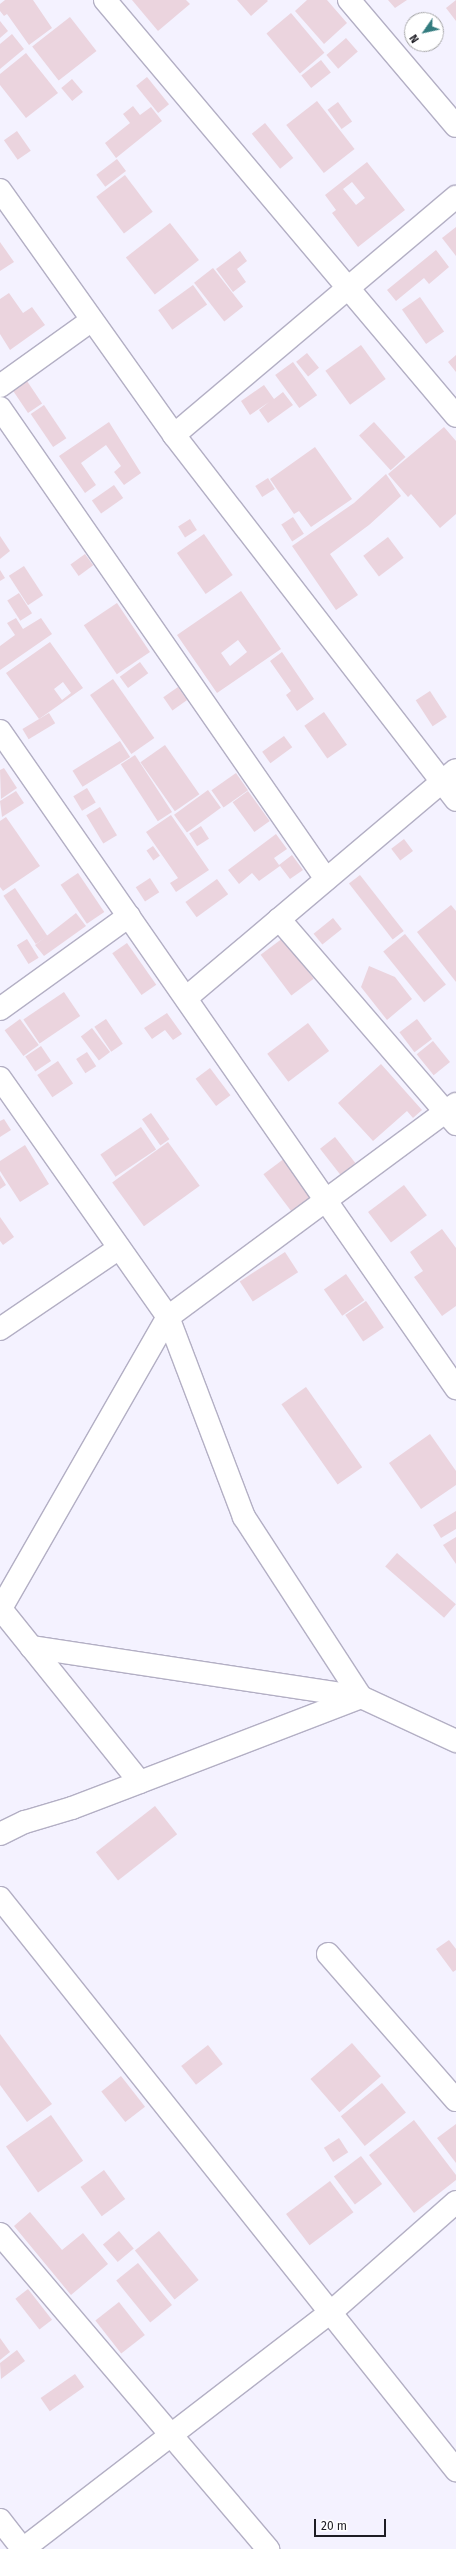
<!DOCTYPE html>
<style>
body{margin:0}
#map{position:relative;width:456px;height:2549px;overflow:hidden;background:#f4f2ff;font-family:"Fira Sans",sans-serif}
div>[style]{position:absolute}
.building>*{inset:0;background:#ebd4de;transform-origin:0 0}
.roads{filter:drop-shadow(1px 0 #b3afc4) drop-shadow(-1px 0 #b3afc4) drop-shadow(0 1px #b3afc4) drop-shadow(0 -1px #b3afc4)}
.minor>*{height:22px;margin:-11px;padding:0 11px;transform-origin:11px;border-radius:11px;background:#fff}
span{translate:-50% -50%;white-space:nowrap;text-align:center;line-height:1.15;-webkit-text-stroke:4px #fff;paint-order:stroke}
.north{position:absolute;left:404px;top:12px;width:40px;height:40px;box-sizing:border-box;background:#fff;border:1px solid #a5a5a7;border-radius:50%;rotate:236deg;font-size:11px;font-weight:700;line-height:16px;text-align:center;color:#1e1d24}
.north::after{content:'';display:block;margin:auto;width:14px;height:18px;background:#337c7f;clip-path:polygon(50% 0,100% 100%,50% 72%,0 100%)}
.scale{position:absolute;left:314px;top:2519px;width:72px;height:18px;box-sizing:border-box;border:2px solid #1e1d24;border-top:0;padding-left:5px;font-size:12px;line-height:14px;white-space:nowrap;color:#1e1d24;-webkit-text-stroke:3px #fff;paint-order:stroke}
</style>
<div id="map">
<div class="building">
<div style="clip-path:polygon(5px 0,33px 0,52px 28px,29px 45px,7px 14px,4px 16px,0 11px,0 4px)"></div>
<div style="clip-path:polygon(132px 0,186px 0,190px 4px,158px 31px)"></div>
<div style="clip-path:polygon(237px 0,267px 0,268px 1px,251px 16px)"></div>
<div style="clip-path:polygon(307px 0,327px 0,347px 23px,324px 44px,295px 11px)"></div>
<div style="clip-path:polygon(388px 0,407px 0,395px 8px)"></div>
<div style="clip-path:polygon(456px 0,456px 21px,446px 8px)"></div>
<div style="left:291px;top:13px;width:52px;height:32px;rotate:50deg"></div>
<div style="left:70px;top:17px;width:43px;height:48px;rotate:52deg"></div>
<div style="clip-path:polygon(0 21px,8px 31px,0 38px)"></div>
<div style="clip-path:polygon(12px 34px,24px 49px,0 69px,0 44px)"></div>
<div style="left:346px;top:38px;width:18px;height:26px;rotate:49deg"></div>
<div style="clip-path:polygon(26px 53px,58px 93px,26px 118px,0 85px,0 74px)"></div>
<div style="left:321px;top:60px;width:16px;height:25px;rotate:52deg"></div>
<div style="left:147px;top:77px;width:35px;height:14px;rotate:51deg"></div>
<div style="left:72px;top:79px;width:17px;height:14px;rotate:50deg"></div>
<div style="left:317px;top:101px;width:61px;height:39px;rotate:52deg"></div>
<div style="left:338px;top:102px;width:24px;height:13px;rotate:54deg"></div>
<div style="clip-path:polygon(133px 106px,140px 115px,151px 107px,162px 121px,116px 158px,105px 143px,130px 123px,123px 114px)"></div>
<div style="left:265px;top:123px;width:45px;height:17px;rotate:51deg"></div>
<div style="left:17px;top:131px;width:24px;height:16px;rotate:55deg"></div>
<div style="left:117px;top:159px;width:15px;height:26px;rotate:53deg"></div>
<div style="clip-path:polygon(evenodd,367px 162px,405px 210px,358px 247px,332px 213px,336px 210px,325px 195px,367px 162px,352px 182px,365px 198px,356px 205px,343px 189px,352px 182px)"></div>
<div style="left:125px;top:175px;width:46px;height:36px;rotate:53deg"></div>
<div style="left:170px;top:223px;width:47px;height:56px;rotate:52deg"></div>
<div style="clip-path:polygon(456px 227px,456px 256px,442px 238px)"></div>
<div style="clip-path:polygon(0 242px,14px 262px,0 271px)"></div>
<div style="clip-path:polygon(436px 250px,449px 267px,429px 284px,424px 278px,396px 301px,387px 290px)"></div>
<div style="clip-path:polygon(240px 251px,247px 261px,237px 269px,246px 282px,233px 292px,216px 269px)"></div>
<div style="left:213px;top:268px;width:49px;height:24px;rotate:52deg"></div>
<div style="left:193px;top:285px;width:24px;height:43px;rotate:54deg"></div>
<div style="clip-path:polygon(9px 293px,23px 313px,32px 307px,45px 325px,10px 350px,0 334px,0 299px)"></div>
<div style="left:420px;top:297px;width:42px;height:22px;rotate:55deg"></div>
<div style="left:361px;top:345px;width:42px;height:44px;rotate:54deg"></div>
<div style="left:307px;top:353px;width:19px;height:14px;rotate:51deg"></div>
<div style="clip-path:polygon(456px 355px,456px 372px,448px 362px)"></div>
<div style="left:293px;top:362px;width:41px;height:22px;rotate:54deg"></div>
<div style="left:27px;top:381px;width:27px;height:17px;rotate:56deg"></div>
<div style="clip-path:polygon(264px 385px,274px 399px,283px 392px,293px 405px,268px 423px,259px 410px,269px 402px,250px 415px,241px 401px)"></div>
<div style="left:44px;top:405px;width:40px;height:16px;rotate:56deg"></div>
<div style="clip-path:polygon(109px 422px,141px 473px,124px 485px,114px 472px,121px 466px,106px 445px,81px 463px,96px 485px,85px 493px,59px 456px)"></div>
<div style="left:374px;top:422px;width:47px;height:20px;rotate:48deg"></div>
<div style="clip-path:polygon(444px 427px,456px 441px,456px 514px,440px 528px,411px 494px,408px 497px,388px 474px)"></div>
<div style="clip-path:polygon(315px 447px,352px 499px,311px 527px,299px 511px,294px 514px,270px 479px)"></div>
<div style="clip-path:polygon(386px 474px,401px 496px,369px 525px,330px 554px,358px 595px,336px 610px,292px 546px,354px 503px)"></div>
<div style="left:268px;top:478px;width:13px;height:15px;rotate:58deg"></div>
<div style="left:114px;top:485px;width:16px;height:27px;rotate:55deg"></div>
<div style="left:293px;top:517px;width:20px;height:14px;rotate:57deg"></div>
<div style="left:190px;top:519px;width:13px;height:14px;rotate:58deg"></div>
<div style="left:204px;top:534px;width:50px;height:33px;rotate:55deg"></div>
<div style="clip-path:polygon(0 536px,10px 551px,0 559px)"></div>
<div style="left:388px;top:537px;width:26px;height:31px;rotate:53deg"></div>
<div style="left:85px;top:554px;width:14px;height:18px;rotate:54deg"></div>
<div style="left:24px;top:566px;width:35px;height:18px;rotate:57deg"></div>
<div style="clip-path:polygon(0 570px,5px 578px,0 581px)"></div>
<div style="clip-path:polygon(evenodd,241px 591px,281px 649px,217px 693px,177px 635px,241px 591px,238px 640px,247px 652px,230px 666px,221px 653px,238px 640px)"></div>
<div style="left:19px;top:593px;width:24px;height:14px;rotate:57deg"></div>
<div style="left:117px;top:603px;width:59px;height:40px;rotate:56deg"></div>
<div style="clip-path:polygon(16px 618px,23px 629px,41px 618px,52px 634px,0 670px,0 646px,15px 635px,7px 623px)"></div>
<div style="clip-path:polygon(evenodd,50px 642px,83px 688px,39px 719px,6px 673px,50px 642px,63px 682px,71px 693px,62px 700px,54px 689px,63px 682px)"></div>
<div style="clip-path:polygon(282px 652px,314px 699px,297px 711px,286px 695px,291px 691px,270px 661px)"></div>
<div style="left:140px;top:662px;width:14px;height:25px;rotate:54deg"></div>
<div style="left:113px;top:679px;width:72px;height:28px;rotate:55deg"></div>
<div style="left:178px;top:687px;width:16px;height:18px;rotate:55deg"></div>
<div style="left:430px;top:691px;width:31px;height:17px;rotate:57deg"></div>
<div style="left:324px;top:712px;width:40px;height:24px;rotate:55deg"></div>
<div style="left:49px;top:713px;width:12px;height:31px;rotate:59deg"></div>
<div style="left:284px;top:736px;width:14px;height:27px;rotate:54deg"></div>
<div style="left:120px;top:741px;width:19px;height:56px;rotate:58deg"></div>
<div style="left:165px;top:745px;width:60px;height:30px;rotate:55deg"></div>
<div style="left:135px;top:755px;width:68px;height:17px;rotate:57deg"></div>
<div style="clip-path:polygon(4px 768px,17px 788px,1px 799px,0 770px)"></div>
<div style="left:236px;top:773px;width:21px;height:30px;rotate:55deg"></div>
<div style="left:87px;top:788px;width:17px;height:16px;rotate:59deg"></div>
<div style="left:208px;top:790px;width:22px;height:42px;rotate:54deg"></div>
<div style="clip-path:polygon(16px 791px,24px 803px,2px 817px,0 801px)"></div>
<div style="left:248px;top:791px;width:37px;height:19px;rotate:54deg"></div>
<div style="left:100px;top:807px;width:33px;height:16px;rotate:59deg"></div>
<div style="clip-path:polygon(171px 815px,209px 870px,176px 892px,170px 883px,178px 878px,146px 832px)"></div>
<div style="clip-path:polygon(6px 817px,40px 866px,3px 891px,0 887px,0 821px)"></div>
<div style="left:201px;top:826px;width:15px;height:14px;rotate:58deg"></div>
<div style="clip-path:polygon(276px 834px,287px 849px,274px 858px,279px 865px,292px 855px,303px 870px,290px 879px,280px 866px,259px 881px,252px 873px,239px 884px,228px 870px)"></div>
<div style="left:404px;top:839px;width:15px;height:16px;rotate:53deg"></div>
<div style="left:153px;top:846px;width:12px;height:8px;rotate:55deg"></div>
<div style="left:78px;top:873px;width:47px;height:21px;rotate:56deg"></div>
<div style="left:360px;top:875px;width:71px;height:14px;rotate:52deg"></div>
<div style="left:150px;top:878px;width:17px;height:17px;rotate:57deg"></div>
<div style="left:217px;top:879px;width:19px;height:39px;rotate:54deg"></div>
<div style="left:15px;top:888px;width:58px;height:14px;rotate:56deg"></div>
<div style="clip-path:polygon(451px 905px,456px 911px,456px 982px,417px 932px)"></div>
<div style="clip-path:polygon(76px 913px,86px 926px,44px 956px,35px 945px)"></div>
<div style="left:333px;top:918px;width:14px;height:25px;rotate:51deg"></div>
<div style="left:405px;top:934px;width:65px;height:28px;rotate:51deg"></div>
<div style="left:283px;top:938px;width:51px;height:28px;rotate:53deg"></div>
<div style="left:27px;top:939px;width:22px;height:12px;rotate:58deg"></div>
<div style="left:127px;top:943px;width:51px;height:18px;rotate:55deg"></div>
<div style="clip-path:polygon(369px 966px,395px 977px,412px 999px,387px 1020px,361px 987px)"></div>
<div style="left:64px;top:992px;width:29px;height:49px;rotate:56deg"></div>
<div style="clip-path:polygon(167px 1013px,182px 1034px,173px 1040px,165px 1030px,152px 1039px,144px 1028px)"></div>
<div style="left:20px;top:1019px;width:32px;height:19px;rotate:54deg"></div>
<div style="left:106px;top:1019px;width:30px;height:14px;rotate:56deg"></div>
<div style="left:417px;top:1019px;width:25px;height:22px;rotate:53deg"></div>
<div style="left:308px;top:1023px;width:35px;height:51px;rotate:53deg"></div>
<div style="left:92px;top:1028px;width:30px;height:14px;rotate:53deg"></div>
<div style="left:433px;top:1041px;width:27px;height:21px;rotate:51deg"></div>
<div style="left:41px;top:1046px;width:18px;height:19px;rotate:56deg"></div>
<div style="left:87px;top:1052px;width:17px;height:13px;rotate:57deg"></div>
<div style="left:58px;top:1061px;width:27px;height:25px;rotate:56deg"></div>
<div style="clip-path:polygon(381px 1064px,422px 1110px,413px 1118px,407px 1111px,373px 1141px,338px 1103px)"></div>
<div style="left:210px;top:1068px;width:34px;height:18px;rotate:53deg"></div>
<div style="left:151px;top:1113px;width:32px;height:11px;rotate:55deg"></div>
<div style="clip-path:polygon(4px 1119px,11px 1130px,0 1137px,0 1121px)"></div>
<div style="left:141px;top:1127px;width:27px;height:49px;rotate:56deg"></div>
<div style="left:335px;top:1137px;width:33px;height:19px;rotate:52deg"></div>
<div style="left:168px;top:1142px;width:54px;height:69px;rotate:54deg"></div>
<div style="clip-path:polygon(25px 1145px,49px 1184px,20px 1202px,0 1171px,0 1161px)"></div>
<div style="left:285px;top:1158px;width:49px;height:27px;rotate:53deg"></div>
<div style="clip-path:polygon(0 1175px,6px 1185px,0 1189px)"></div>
<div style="left:404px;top:1185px;width:38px;height:45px;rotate:53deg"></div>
<div style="clip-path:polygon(0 1217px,14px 1237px,3px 1245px,0 1241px)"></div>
<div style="clip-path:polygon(442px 1229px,456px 1248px,456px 1306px,442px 1316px,414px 1277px,423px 1271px,410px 1252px)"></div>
<div style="left:285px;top:1252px;width:24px;height:54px;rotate:57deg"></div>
<div style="left:346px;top:1274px;width:32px;height:27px;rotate:55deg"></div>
<div style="left:366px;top:1301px;width:32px;height:25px;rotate:56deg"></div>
<div style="left:306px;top:1387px;width:98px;height:30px;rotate:55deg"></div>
<div style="clip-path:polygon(430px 1434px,456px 1471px,456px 1485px,421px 1509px,389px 1463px)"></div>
<div style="clip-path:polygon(456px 1511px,456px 1529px,441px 1538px,433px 1525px)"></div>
<div style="clip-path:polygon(456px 1537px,456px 1564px,443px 1545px)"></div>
<div style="left:397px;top:1553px;width:78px;height:18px;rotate:41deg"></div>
<div style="left:155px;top:1806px;width:36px;height:75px;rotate:52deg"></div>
<div style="clip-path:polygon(449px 1940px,456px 1949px,456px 1970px,453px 1972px,436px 1949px)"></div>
<div style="clip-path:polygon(0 2034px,52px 2104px,27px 2122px,0 2085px)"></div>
<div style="left:352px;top:2043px;width:44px;height:55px;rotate:49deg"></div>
<div style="left:208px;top:2045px;width:24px;height:34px;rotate:52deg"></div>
<div style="left:121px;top:2076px;width:39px;height:25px;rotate:52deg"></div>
<div style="left:382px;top:2083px;width:38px;height:53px;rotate:51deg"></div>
<div style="left:51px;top:2115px;width:56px;height:55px;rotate:55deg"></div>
<div style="clip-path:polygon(414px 2120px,456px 2175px,456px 2180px,414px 2213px,369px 2155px)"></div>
<div style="clip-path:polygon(456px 2124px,456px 2163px,437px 2138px)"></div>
<div style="left:339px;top:2138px;width:17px;height:18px;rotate:57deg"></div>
<div style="left:361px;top:2156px;width:35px;height:34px;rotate:53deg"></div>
<div style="left:104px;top:2170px;width:36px;height:29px;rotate:54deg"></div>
<div style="left:330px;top:2181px;width:39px;height:55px;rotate:53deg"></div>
<div style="clip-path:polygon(30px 2212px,62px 2250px,83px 2233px,108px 2264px,71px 2295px,14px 2226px)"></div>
<div style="left:119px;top:2231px;width:23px;height:21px;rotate:50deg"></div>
<div style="left:159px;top:2231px;width:63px;height:31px;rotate:51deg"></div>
<div style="left:138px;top:2263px;width:54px;height:28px;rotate:51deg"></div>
<div style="left:28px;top:2289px;width:39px;height:16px;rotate:52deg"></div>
<div style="left:119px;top:2302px;width:42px;height:30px;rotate:52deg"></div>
<div style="clip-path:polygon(0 2338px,10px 2352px,0 2360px)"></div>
<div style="clip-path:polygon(17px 2350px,25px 2361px,1px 2379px,0 2363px)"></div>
<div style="left:75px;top:2374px;width:16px;height:42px;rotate:55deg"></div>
</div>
<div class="roads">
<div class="minor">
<div style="left:105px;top:0;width:544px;rotate:49.84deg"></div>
<div style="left:349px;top:0;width:165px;rotate:49.7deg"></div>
<div style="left:0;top:190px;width:301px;rotate:54.6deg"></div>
<div style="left:174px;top:435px;width:461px;rotate:52.3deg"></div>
<div style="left:0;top:386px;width:113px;rotate:-35.7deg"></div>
<div style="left:0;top:408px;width:573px;rotate:55.31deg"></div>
<div style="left:174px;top:435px;width:369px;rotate:-40.2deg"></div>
<div style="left:0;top:731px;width:800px;rotate:55.24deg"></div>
<div style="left:279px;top:919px;width:271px;rotate:49.2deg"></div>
<div style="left:186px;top:998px;width:353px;rotate:-40.2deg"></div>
<div style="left:0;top:1009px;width:159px;rotate:-35.8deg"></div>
<div style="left:0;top:1078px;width:292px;rotate:54.9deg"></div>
<div style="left:168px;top:1317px;width:214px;rotate:69.2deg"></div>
<div style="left:244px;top:1517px;width:215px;rotate:57deg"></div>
<div style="left:361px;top:1697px;width:105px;rotate:24.9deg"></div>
<div style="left:0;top:1329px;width:144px;rotate:-34.2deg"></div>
<div style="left:0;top:1608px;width:223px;rotate:51.2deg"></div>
<div style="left:140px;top:1782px;width:237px;rotate:-21deg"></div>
<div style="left:0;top:1610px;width:338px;rotate:-60.2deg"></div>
<div style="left:168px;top:1317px;width:358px;rotate:-36.5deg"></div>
<div style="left:31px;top:1647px;width:333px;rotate:8.6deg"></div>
<div style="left:0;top:1834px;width:28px;rotate:-26deg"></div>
<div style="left:25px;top:1822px;width:49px;rotate:-16.6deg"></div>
<div style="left:72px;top:1808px;width:73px;rotate:-20.9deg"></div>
<div style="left:0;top:1898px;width:732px;rotate:51.44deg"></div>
<div style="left:328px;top:1954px;width:194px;rotate:48.8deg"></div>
<div style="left:0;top:2234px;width:414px;rotate:49.6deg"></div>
<div style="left:0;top:2520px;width:37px;rotate:52deg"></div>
<div style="left:23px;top:2549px;width:387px;rotate:-37.6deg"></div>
<div style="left:330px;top:2313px;width:168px;rotate:-41.4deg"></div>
</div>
</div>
<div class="north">N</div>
<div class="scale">20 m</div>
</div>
